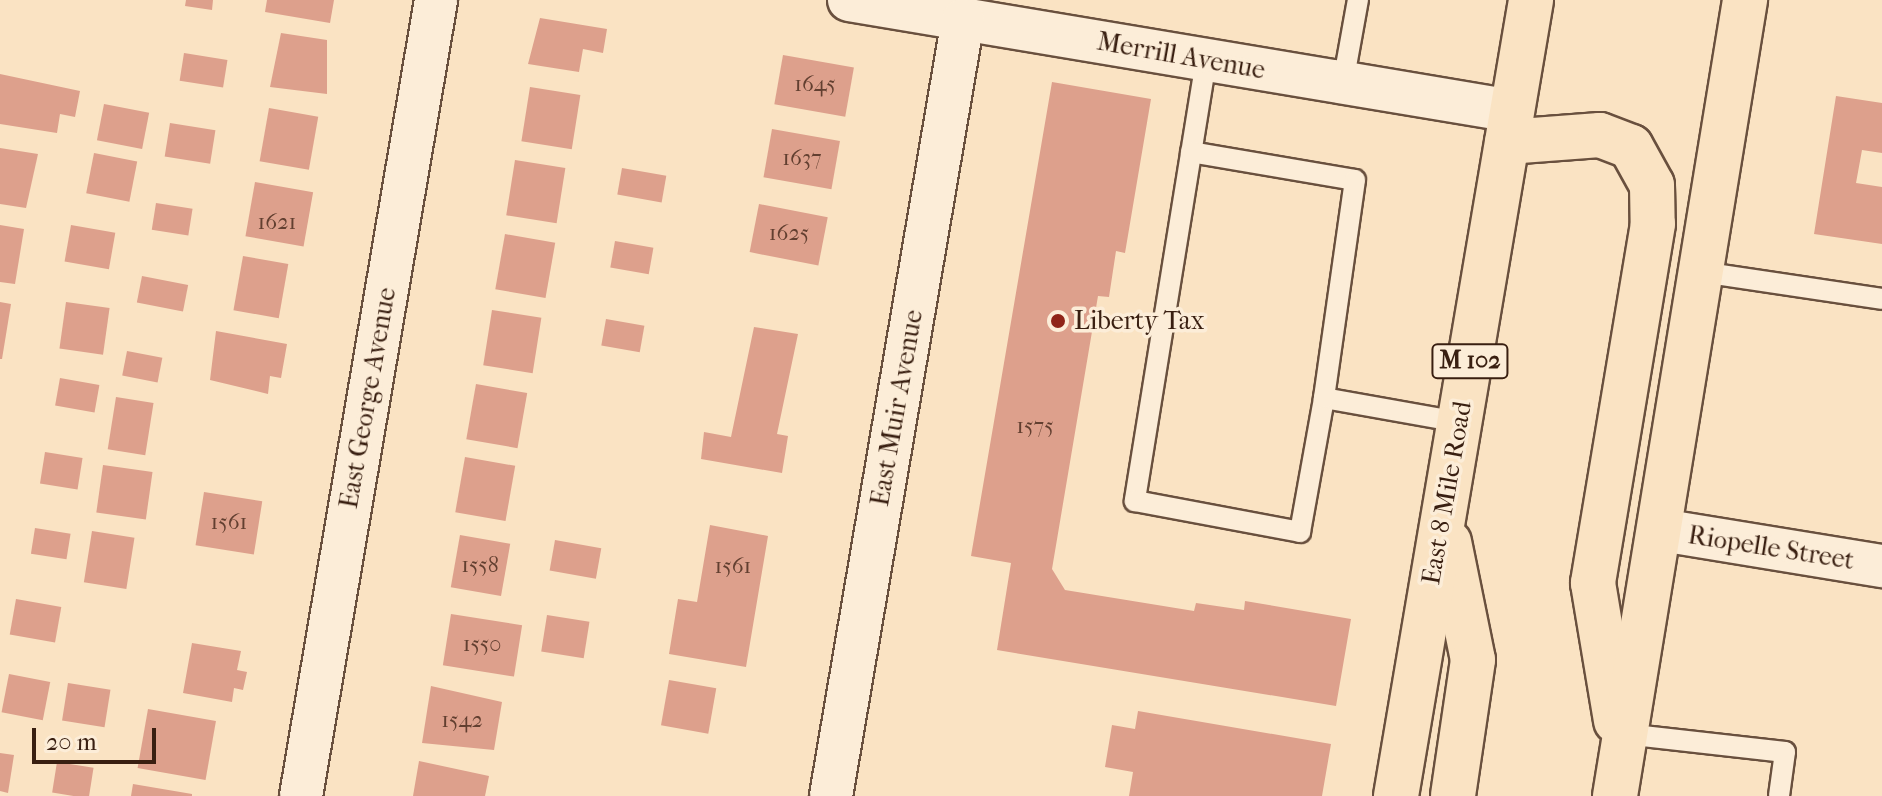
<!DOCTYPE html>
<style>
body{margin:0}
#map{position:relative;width:1882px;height:796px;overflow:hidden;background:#fae3c3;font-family:"IM FELL French Canon",serif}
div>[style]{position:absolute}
.building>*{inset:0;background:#dda08c;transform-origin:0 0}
.roads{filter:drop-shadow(2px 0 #69503e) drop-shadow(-2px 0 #69503e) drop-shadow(0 2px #69503e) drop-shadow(0 -2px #69503e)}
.lane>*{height:20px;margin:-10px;padding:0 10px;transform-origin:10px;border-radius:10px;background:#fcedd8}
.street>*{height:42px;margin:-21px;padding:0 21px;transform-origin:21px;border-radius:21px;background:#fcedd8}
.highway>*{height:44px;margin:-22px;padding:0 22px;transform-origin:22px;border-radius:22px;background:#fae3c3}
.dots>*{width:22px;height:22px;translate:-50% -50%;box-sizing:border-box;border:4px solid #fcedd8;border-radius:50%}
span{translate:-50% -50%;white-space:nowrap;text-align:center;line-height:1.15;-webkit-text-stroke:7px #fcedd8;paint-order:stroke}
.number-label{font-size:22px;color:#623f30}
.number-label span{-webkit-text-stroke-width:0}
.shield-label span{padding:2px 6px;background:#fcedd8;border:2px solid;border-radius:6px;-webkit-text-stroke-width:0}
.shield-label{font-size:24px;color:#391f11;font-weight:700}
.street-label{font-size:26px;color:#391f11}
.poi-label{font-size:26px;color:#391f11}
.left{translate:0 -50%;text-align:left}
.scale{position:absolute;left:32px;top:728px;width:124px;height:36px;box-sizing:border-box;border:4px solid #391f11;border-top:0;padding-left:10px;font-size:24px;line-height:28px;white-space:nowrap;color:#391f11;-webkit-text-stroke:6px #fcedd8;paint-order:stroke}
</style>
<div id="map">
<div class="building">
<div style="clip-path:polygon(186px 0,213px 0,212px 10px,185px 6px)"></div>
<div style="clip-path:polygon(267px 0,334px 0,330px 23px,265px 12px)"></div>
<div style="clip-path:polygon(540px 18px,607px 29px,603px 53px,583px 49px,579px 72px,528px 64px)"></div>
<div style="clip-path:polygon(281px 33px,327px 40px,327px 94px,270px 87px)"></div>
<div style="left:184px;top:53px;width:44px;height:28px;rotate:9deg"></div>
<div style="left:783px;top:55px;width:72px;height:50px;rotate:10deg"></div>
<div style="clip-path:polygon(0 74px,80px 91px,75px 117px,60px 114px,57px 133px,0 124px)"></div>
<div style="clip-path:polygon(1052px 82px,1151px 99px,1125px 253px,1116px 251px,1109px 297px,1098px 296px,1052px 569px,1065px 590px,1194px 611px,1196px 603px,1244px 610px,1245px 601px,1351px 619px,1336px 706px,997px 650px,1011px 563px,971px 556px)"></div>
<div style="left:530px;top:87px;width:51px;height:55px;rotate:9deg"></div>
<div style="clip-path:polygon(1836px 96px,1882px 103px,1882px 153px,1862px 150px,1856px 183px,1882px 187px,1882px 244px,1814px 234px)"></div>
<div style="left:104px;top:104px;width:46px;height:37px;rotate:11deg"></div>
<div style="left:269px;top:108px;width:50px;height:54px;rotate:10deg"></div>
<div style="left:170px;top:123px;width:46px;height:34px;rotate:9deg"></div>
<div style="left:772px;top:129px;width:69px;height:49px;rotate:10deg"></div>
<div style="clip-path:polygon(0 148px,38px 154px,26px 208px,0 204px)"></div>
<div style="left:94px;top:153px;width:44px;height:41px;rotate:11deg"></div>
<div style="left:515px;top:160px;width:51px;height:56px;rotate:9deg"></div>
<div style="left:622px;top:168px;width:45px;height:27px;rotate:10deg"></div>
<div style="left:255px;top:182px;width:59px;height:55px;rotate:10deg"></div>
<div style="left:156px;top:203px;width:37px;height:27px;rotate:9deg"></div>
<div style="left:759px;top:204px;width:70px;height:49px;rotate:11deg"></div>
<div style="clip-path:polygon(0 225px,24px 229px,15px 284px,0 282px)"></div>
<div style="left:71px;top:225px;width:45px;height:37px;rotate:10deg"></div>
<div style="left:505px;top:234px;width:51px;height:56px;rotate:10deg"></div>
<div style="left:615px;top:241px;width:39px;height:27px;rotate:10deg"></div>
<div style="left:243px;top:256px;width:46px;height:55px;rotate:10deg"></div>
<div style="left:142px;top:276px;width:47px;height:27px;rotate:11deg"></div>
<div style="clip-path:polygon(0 302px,11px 304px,2px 359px,0 359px)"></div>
<div style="left:66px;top:302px;width:44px;height:47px;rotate:8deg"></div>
<div style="left:492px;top:310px;width:50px;height:56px;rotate:9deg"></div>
<div style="left:606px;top:319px;width:39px;height:27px;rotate:10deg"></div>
<div style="clip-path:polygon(754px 327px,798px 334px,777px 434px,788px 436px,782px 473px,701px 459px,704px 432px,731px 437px)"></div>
<div style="clip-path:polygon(216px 331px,287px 344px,281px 378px,270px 376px,268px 394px,210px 380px)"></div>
<div style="left:127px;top:351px;width:36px;height:25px;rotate:11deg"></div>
<div style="left:60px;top:378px;width:40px;height:28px;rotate:10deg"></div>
<div style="left:476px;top:384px;width:52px;height:56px;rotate:10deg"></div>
<div style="left:116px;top:397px;width:38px;height:53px;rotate:9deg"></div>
<div style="left:45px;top:452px;width:38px;height:32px;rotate:9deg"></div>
<div style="left:465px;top:457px;width:51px;height:56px;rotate:10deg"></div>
<div style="left:103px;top:465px;width:50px;height:48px;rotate:8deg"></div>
<div style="left:204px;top:492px;width:59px;height:54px;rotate:9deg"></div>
<div style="clip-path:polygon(710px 525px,768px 536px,746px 667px,669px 654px,678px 599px,697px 602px)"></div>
<div style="left:35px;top:528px;width:36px;height:26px;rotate:9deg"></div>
<div style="left:92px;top:531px;width:43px;height:52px;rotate:9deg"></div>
<div style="left:460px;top:535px;width:51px;height:53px;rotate:10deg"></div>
<div style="left:555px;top:540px;width:47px;height:31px;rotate:10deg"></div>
<div style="left:16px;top:599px;width:46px;height:36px;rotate:10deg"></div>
<div style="left:451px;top:614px;width:72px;height:52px;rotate:9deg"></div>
<div style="left:547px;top:615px;width:43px;height:37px;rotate:9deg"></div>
<div style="clip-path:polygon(192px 643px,241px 651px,237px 670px,247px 672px,243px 690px,234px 688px,232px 702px,183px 693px)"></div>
<div style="left:9px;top:674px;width:42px;height:39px;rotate:11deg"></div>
<div style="left:669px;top:680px;width:48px;height:46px;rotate:10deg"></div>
<div style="left:68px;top:683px;width:43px;height:38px;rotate:9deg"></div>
<div style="clip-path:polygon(431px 686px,502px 702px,494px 750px,422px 743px)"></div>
<div style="left:148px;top:709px;width:69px;height:60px;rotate:10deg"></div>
<div style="clip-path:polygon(1138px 711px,1331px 744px,1322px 796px,1129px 796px,1133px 772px,1105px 767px,1112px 725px,1135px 729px)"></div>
<div style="clip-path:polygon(0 753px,14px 755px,8px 793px,0 791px)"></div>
<div style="clip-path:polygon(419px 761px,489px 776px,485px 796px,413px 796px)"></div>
<div style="left:57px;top:762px;width:37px;height:31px;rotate:9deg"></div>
<div style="clip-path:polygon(133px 784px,192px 794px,192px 796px,131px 796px)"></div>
</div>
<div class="roads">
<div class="lane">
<div style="left:1206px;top:61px;width:446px;rotate:99.2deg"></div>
<div style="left:1135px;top:501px;width:168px;rotate:10.6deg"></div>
<div style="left:1300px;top:532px;width:136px;rotate:-79.8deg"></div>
<div style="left:1324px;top:398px;width:137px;rotate:10.1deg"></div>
<div style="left:1343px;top:83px;width:84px;rotate:-79.8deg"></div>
<div style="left:1191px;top:152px;width:166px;rotate:9.7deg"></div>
<div style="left:1355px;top:180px;width:220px;rotate:98.1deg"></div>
<div style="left:1702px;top:272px;width:182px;rotate:8.5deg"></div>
<div style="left:1625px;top:734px;width:161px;rotate:6.4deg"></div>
<div style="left:1785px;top:752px;width:44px;rotate:97.8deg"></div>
</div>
<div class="street">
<div style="left:849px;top:0;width:672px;rotate:9.5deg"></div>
<div style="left:1661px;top:530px;width:224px;rotate:9.3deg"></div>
<div style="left:301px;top:796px;width:807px;rotate:-80.37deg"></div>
<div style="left:831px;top:796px;width:787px;rotate:-80.35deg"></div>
</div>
<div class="highway">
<div style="left:1507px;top:142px;width:93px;rotate:-4.3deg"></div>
<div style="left:1600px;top:135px;width:33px;rotate:21deg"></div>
<div style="left:1631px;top:147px;width:43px;rotate:61.1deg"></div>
<div style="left:1652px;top:185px;width:39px;rotate:89deg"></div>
<div style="left:1653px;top:224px;width:364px;rotate:99.5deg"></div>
<div style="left:1593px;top:583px;width:140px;rotate:80.5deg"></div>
<div style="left:1449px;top:542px;width:120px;rotate:78.5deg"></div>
<div style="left:1473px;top:660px;width:137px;rotate:98.4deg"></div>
<div style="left:1396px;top:796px;width:807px;rotate:-80.37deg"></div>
<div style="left:1615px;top:796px;width:807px;rotate:-80.72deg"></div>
</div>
</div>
<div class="dots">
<div style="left:1058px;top:321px;background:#8f2418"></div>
</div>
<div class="number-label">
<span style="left:815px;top:85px">1645</span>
<span style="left:802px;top:159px">1637</span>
<span style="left:277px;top:223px">1621</span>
<span style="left:789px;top:234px">1625</span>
<span style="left:1035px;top:427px">1575</span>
<span style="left:229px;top:523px">1561</span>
<span style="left:480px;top:566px">1558</span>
<span style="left:733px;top:567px">1561</span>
<span style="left:482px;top:645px">1550</span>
<span style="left:462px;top:721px">1542</span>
</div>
<div class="shield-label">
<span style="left:1470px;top:361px">M 102</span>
</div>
<div class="street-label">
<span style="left:1181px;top:56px;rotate:10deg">Merrill Avenue</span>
<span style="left:368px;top:398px;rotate:-80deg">East George Avenue</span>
<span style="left:897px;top:408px;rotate:-80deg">East Muir Avenue</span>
<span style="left:1447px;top:493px;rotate:-80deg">East 8 Mile Road</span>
<span style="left:1771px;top:548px;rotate:9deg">Riopelle Street</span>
</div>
<div class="poi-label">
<span class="left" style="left:1074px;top:321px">Liberty Tax</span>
</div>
<div class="scale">20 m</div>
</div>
